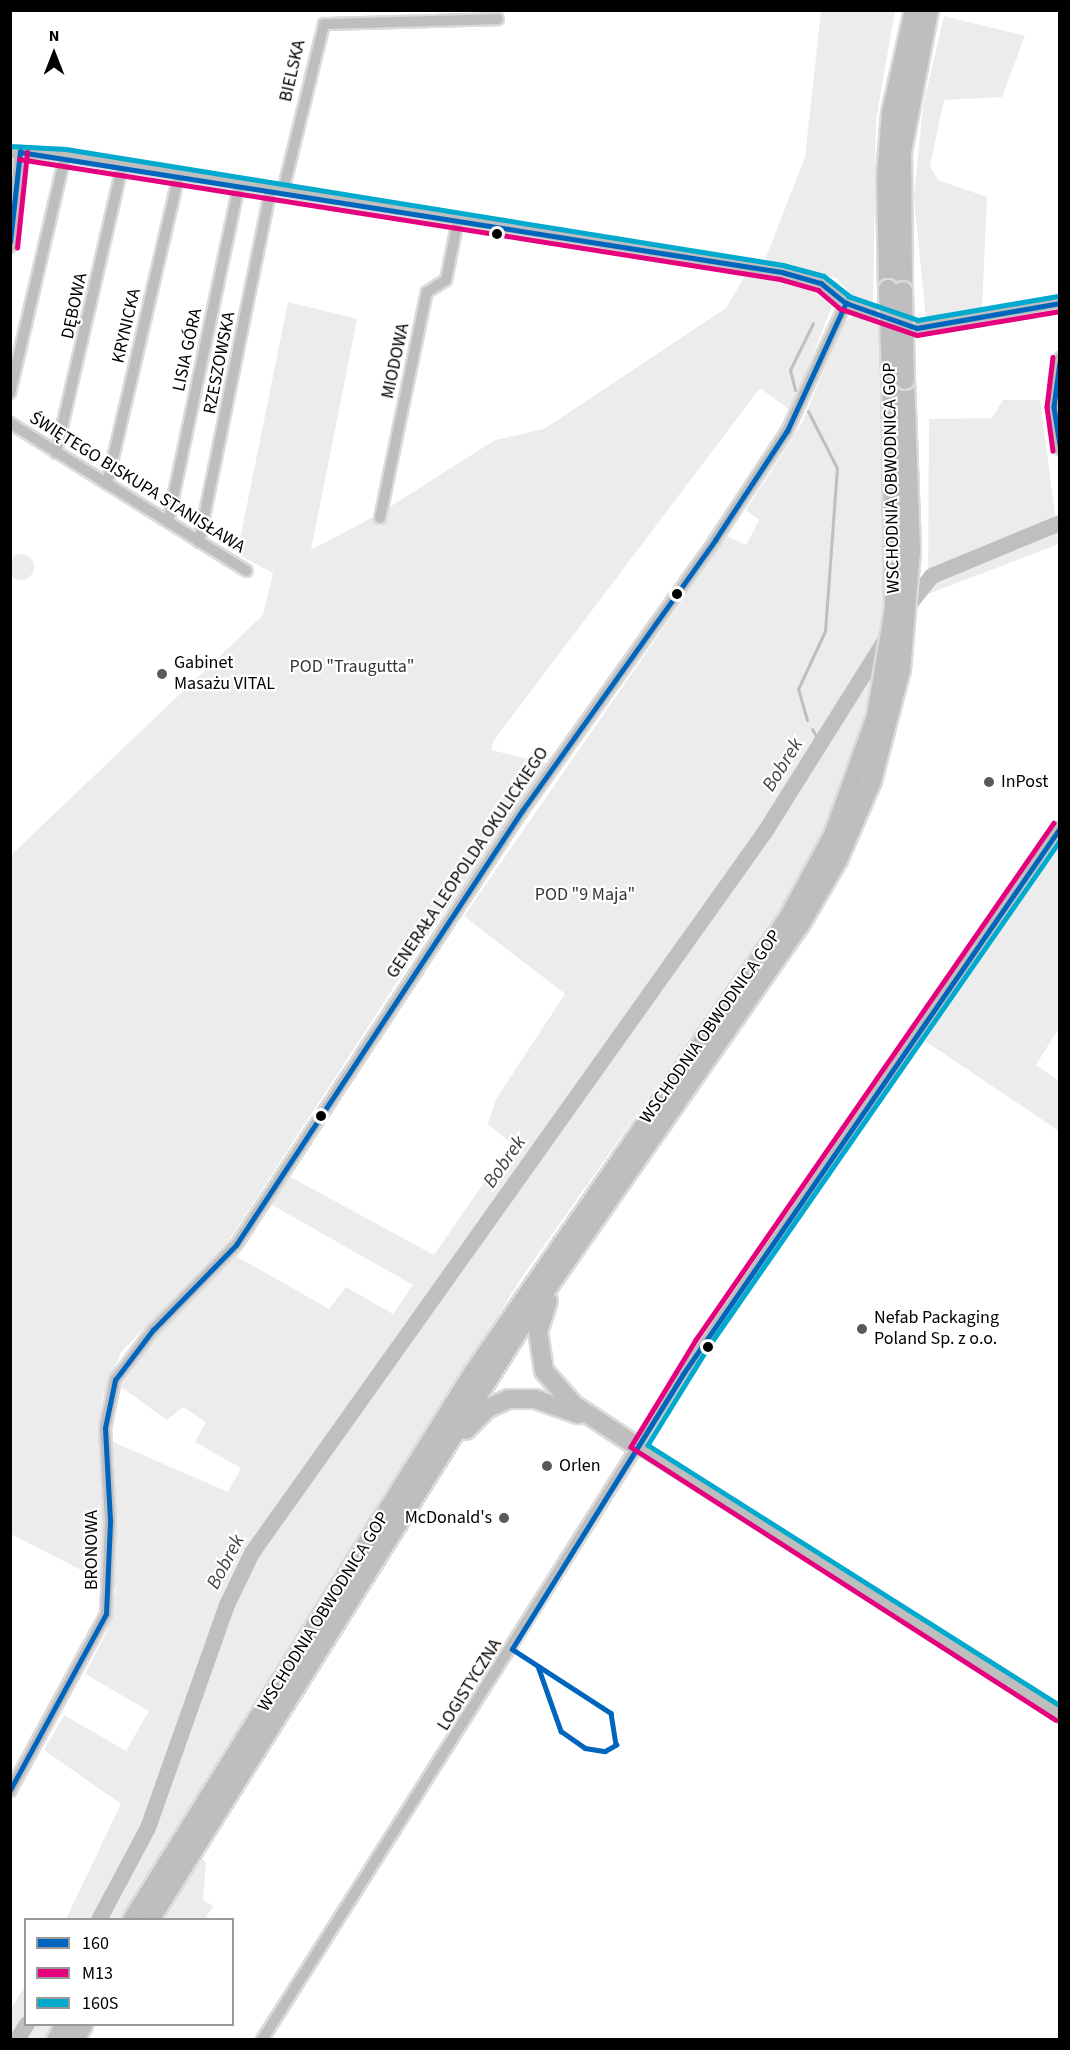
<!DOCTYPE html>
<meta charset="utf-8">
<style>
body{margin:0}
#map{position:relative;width:1070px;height:2050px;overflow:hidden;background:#fff;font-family:"Source Sans 3",sans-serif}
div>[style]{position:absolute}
.green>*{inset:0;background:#ececec}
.round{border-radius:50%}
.stream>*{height:3px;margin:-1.5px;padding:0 1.5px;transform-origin:1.5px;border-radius:1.5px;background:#bfbfbf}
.river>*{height:16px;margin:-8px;padding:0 8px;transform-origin:8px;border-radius:8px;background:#bfbfbf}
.roads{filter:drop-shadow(2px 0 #dbdbdb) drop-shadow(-2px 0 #dbdbdb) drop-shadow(0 2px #dbdbdb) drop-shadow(0 -2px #dbdbdb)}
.minor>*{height:10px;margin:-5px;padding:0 5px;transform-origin:5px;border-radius:5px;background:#bebebe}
.motorway>*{height:18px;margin:-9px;padding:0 9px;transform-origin:9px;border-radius:9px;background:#bebebe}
.bridges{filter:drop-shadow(2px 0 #dbdbdb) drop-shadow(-2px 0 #dbdbdb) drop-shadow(0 2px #dbdbdb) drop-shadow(0 -2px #dbdbdb)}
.motorway-bridge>*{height:18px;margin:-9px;padding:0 9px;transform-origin:9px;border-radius:9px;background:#bebebe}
.bus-1>*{height:4.5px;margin:-2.25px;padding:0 2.25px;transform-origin:2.25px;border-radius:2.25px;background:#0065bd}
.bus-2>*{height:4.5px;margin:-2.25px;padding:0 2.25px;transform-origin:2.25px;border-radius:2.25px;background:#e5007d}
.bus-3>*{height:4.5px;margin:-2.25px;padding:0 2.25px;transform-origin:2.25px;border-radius:2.25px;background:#00a9ce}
.dots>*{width:16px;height:16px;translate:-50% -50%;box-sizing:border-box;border:3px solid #fff;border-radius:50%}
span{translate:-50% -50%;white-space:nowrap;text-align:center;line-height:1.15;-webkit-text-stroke:4.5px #fff;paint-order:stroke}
.street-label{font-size:18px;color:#000}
.poi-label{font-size:18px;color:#000}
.left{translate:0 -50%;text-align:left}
.right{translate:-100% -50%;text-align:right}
.park-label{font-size:18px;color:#333}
.water-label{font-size:20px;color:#444;font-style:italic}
.frame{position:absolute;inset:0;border:12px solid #000;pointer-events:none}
.legend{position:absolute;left:24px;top:1918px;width:210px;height:108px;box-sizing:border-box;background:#fff;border:2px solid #999;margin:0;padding:8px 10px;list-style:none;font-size:18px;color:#000}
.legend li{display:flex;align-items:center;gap:12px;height:30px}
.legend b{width:30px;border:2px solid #999}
.north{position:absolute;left:24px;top:24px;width:60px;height:60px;-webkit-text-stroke:4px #fff;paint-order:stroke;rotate:0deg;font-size:16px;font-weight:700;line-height:24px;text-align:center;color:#000}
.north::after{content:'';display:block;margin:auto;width:21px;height:27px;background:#000;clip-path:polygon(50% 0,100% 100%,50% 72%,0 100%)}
</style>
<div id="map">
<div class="green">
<div style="clip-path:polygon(821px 11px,895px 11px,876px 120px,873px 307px,861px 305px,836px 278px,765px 260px,805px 157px)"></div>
<div style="clip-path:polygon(944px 16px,1025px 36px,1002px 97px,944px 100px,930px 166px,938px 180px,987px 197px,982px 310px,926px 319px,914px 198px,923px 106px)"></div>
<div style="clip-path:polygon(746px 274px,814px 292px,832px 306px,791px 411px,760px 388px,494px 740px,491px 750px,549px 764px,418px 950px,230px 1239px,121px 1352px,102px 1400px,105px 1475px,111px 1441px,228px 1492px,241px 1468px,195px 1442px,206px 1422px,183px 1407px,167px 1420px,121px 1387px,156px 1337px,236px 1256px,329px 1309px,346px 1287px,393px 1314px,413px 1285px,272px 1205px,287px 1175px,434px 1255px,511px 1143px,488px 1124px,496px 1099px,565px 994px,464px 916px,727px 536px,746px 545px,759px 520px,746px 510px,802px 423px,844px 322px,853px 316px,879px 324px,884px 456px,886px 586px,876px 679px,859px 745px,804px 878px,524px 1274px,120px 1919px,66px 1919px,121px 1804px,44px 1750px,64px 1715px,126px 1751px,149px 1711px,85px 1674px,108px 1629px,116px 1588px,11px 1534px,11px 855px,263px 615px,273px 573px,237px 554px,288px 302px,357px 319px,311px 550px,377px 515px,495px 440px,544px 429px,726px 308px)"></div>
<div style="clip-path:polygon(1003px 400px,1040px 400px,1059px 544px,928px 594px,929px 419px,992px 418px)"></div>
<div class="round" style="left:8px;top:554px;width:26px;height:26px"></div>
<div style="clip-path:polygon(1059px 847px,1059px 1028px,1036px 1065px,1059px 1081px,1059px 1131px,925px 1041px)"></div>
<div style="clip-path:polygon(201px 1858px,206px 1863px,203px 1900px,213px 1906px,205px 1919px,161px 1920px)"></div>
<div style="clip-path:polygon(25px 1986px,26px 2024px,55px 2025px,46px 2039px,11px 2039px,10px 2010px)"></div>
</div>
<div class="stream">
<div style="left:795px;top:390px;width:21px;rotate:-104deg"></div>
<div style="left:790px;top:370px;width:52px;rotate:-63.9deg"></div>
<div style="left:807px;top:720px;width:32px;rotate:-106deg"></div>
<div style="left:798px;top:689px;width:64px;rotate:-65deg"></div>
<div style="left:825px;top:631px;width:163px;rotate:-85.8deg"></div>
<div style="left:837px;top:468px;width:64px;rotate:-117deg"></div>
<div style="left:812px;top:729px;width:16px;rotate:60deg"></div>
</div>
<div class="river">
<div style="left:905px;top:610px;width:43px;rotate:-51.5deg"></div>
<div style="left:932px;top:576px;width:139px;rotate:-22.5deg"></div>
<div style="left:99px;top:1920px;width:104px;rotate:-62deg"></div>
<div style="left:148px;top:1828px;width:237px;rotate:-70.5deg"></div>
<div style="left:227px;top:1605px;width:58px;rotate:-64.3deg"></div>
<div style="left:252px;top:1553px;width:885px;rotate:-54.57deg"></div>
<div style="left:765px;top:832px;width:234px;rotate:-57.9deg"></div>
<div style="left:17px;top:2040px;width:19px;rotate:-58deg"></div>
</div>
<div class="roads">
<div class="minor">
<div style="left:10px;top:153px;width:55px;rotate:3.1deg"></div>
<div style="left:65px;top:156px;width:726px;rotate:9.19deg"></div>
<div style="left:782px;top:272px;width:41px;rotate:15.8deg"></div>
<div style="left:821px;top:283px;width:32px;rotate:39deg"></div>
<div style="left:283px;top:191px;width:172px;rotate:-76.2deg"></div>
<div style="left:324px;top:24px;width:174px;rotate:-1.6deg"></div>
<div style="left:10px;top:247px;width:96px;rotate:-84deg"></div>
<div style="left:846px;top:303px;width:75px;rotate:19.4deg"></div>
<div style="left:917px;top:328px;width:145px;rotate:-9.9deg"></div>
<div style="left:1060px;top:358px;width:49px;rotate:97deg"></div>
<div style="left:1054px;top:407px;width:43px;rotate:82.1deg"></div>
<div style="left:10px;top:393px;width:243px;rotate:-76.9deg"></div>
<div style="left:10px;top:423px;width:279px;rotate:32deg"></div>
<div style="left:56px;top:453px;width:294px;rotate:-77deg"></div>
<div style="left:107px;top:484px;width:318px;rotate:-76.9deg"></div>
<div style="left:380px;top:518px;width:231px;rotate:-78.3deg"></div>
<div style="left:427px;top:292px;width:22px;rotate:-32deg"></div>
<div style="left:446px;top:280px;width:61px;rotate:-78.7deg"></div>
<div style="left:168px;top:522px;width:345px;rotate:-78.1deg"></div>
<div style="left:199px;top:542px;width:360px;rotate:-78.5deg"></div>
<div style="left:638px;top:1447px;width:499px;rotate:32.3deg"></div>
<div style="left:10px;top:1791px;width:201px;rotate:-61.5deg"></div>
<div style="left:106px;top:1614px;width:93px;rotate:-87.5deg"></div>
<div style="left:110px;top:1521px;width:93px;rotate:-93.1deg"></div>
<div style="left:105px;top:1428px;width:49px;rotate:-78.2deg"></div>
<div style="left:115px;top:1380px;width:63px;rotate:-52.8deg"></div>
<div style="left:153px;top:1330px;width:119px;rotate:-45.7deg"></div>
<div style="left:236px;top:1245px;width:520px;rotate:-56.62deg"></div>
<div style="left:522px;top:811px;width:333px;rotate:-54.5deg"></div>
<div style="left:715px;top:540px;width:131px;rotate:-56.6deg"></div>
<div style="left:787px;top:431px;width:141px;rotate:-65.3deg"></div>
<div style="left:262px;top:2040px;width:788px;rotate:-57.7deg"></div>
<div style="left:683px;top:1374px;width:664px;rotate:-55.42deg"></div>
</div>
<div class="motorway">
<div style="left:888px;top:289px;width:113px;rotate:-91deg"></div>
<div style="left:886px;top:176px;width:63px;rotate:-85.5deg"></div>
<div style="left:891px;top:113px;width:106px;rotate:-77.4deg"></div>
<div style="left:903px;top:291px;width:139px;rotate:-90.4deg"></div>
<div style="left:902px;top:152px;width:145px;rotate:-79.2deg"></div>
<div style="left:548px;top:1301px;width:32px;rotate:108deg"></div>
<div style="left:538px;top:1331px;width:40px;rotate:81.5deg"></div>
<div style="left:544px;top:1371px;width:45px;rotate:48.6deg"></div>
<div style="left:574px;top:1405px;width:77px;rotate:33.3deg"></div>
<div style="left:466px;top:1430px;width:29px;rotate:-46deg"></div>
<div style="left:486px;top:1409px;width:24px;rotate:-24deg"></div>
<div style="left:508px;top:1399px;width:27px"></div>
<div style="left:535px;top:1399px;width:46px;rotate:19.2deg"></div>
<div style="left:132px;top:1920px;width:645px;rotate:-58.06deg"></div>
<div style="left:473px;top:1373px;width:553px;rotate:-55.3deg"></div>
<div style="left:788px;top:918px;width:94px;rotate:-61.5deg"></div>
<div style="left:833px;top:835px;width:127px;rotate:-70.1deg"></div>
<div style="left:876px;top:716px;width:109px;rotate:-80.5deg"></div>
<div style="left:894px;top:609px;width:232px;rotate:-90.7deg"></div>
<div style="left:150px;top:1920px;width:709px;rotate:-57.97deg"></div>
<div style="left:526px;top:1319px;width:480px;rotate:-55.2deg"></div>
<div style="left:800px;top:925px;width:75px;rotate:-59.7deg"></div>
<div style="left:838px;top:860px;width:86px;rotate:-66.7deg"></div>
<div style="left:872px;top:781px;width:115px;rotate:-75.4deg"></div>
<div style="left:901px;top:670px;width:119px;rotate:-85.2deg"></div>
<div style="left:911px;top:551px;width:171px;rotate:-92deg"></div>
<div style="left:56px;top:2040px;width:18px;rotate:-61deg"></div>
<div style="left:75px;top:2040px;width:18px;rotate:-61deg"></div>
</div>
</div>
<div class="bridges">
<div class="motorway-bridge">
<div style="left:888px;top:289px;width:88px;rotate:88deg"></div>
<div style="left:903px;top:291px;width:89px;rotate:88.7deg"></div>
</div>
</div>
<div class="bus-1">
<div style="left:20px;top:152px;width:771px;rotate:8.95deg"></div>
<div style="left:782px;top:272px;width:41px;rotate:15.8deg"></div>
<div style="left:821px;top:283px;width:32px;rotate:39deg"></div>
<div style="left:10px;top:242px;width:91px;rotate:-83.7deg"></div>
<div style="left:846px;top:303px;width:75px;rotate:19.4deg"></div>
<div style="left:917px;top:328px;width:145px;rotate:-9.9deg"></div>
<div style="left:1060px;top:362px;width:45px;rotate:97.6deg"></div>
<div style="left:1054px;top:407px;width:39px;rotate:81deg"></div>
<div style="left:512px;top:1649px;width:324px;rotate:-58.1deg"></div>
<div style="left:683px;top:1374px;width:664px;rotate:-55.38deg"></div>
<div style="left:512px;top:1649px;width:118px;rotate:32.9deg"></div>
<div style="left:611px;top:1713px;width:32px;rotate:81deg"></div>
<div style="left:538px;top:1666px;width:69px;rotate:70.5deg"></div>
<div style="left:561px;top:1731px;width:29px;rotate:35deg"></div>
<div style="left:585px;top:1748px;width:20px;rotate:9deg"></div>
<div style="left:605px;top:1751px;width:13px;rotate:-29deg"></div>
<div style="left:10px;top:1790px;width:200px;rotate:-61.4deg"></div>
<div style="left:106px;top:1614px;width:93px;rotate:-87.5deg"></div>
<div style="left:110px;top:1521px;width:93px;rotate:-93.1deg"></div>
<div style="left:105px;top:1428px;width:49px;rotate:-78.2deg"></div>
<div style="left:115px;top:1380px;width:63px;rotate:-52.8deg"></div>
<div style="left:153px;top:1330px;width:119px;rotate:-45.7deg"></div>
<div style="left:236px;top:1245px;width:520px;rotate:-56.62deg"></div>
<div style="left:522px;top:811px;width:333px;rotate:-54.5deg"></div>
<div style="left:715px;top:540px;width:131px;rotate:-56.6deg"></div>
<div style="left:787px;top:431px;width:141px;rotate:-65.3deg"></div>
</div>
<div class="bus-2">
<div style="left:19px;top:159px;width:770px;rotate:8.96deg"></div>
<div style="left:780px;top:279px;width:40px;rotate:16deg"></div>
<div style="left:818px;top:290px;width:30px;rotate:40deg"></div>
<div style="left:17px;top:248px;width:96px;rotate:-84deg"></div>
<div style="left:844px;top:310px;width:77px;rotate:18.9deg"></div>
<div style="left:917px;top:335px;width:145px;rotate:-9.5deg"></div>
<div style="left:1053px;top:357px;width:50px;rotate:96.8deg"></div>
<div style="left:1047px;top:407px;width:44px;rotate:82.2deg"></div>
<div style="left:1054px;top:823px;width:629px;rotate:124.7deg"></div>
<div style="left:696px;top:1340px;width:125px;rotate:121.3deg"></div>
<div style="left:631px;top:1447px;width:505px;rotate:32.71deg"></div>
</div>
<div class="bus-3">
<div style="left:10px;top:146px;width:56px;rotate:3.1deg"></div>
<div style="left:66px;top:149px;width:726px;rotate:9.19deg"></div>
<div style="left:783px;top:265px;width:42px;rotate:15deg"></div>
<div style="left:824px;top:276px;width:34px;rotate:38deg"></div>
<div style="left:848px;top:296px;width:74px;rotate:18.9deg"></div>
<div style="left:918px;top:320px;width:143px;rotate:-9.7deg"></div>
<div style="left:1060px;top:841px;width:617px;rotate:124.77deg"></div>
<div style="left:708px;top:1348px;width:114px;rotate:121.7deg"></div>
<div style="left:648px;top:1445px;width:487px;rotate:32.3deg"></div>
</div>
<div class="dots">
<div style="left:497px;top:234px;background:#000"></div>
<div style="left:677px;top:594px;background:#000"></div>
<div style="left:162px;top:674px;background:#595959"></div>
<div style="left:989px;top:782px;background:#595959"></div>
<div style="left:321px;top:1116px;background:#000"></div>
<div style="left:862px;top:1329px;background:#595959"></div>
<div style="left:708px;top:1347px;background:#000"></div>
<div style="left:547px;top:1466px;background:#595959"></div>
<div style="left:504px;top:1518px;background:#595959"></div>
</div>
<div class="street-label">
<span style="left:293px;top:71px;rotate:-77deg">BIELSKA</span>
<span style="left:75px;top:306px;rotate:-78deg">DĘBOWA</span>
<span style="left:127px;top:326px;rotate:-77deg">KRYNICKA</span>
<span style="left:188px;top:350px;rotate:-78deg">LISIA GÓRA</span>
<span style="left:396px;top:361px;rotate:-78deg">MIODOWA</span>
<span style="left:220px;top:363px;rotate:-79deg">RZESZOWSKA</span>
<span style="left:892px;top:478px;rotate:-91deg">WSCHODNIA OBWODNICA GOP</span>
<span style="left:137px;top:483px;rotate:32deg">ŚWIĘTEGO BISKUPA STANISŁAWA</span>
<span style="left:468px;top:863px;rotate:-56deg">GENERAŁA LEOPOLDA OKULICKIEGO</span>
<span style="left:711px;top:1027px;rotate:-55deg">WSCHODNIA OBWODNICA GOP</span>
<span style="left:92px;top:1550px;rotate:-90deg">BRONOWA</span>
<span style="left:324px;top:1612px;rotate:-58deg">WSCHODNIA OBWODNICA GOP</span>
<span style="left:470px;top:1685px;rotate:-58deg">LOGISTYCZNA</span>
</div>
<div class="poi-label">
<span class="left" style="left:174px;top:674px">Gabinet<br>Masażu VITAL</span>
<span class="left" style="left:1001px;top:782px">InPost</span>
<span class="left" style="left:874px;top:1329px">Nefab Packaging<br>Poland Sp. z o.o.</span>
<span class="left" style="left:559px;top:1466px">Orlen</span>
<span class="right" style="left:492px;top:1518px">McDonald's</span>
</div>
<div class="park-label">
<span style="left:352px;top:667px">POD "Traugutta"</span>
<span style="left:585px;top:895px">POD "9 Maja"</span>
</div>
<div class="water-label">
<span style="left:783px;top:765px;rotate:-58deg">Bobrek</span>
<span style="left:505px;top:1162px;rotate:-55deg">Bobrek</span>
<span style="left:226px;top:1562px;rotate:-62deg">Bobrek</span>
</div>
<div class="frame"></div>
<ul class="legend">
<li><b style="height:8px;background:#0065bd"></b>160</li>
<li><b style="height:8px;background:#e5007d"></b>M13</li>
<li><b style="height:8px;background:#00a9ce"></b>160S</li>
</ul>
<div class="north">N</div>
</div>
